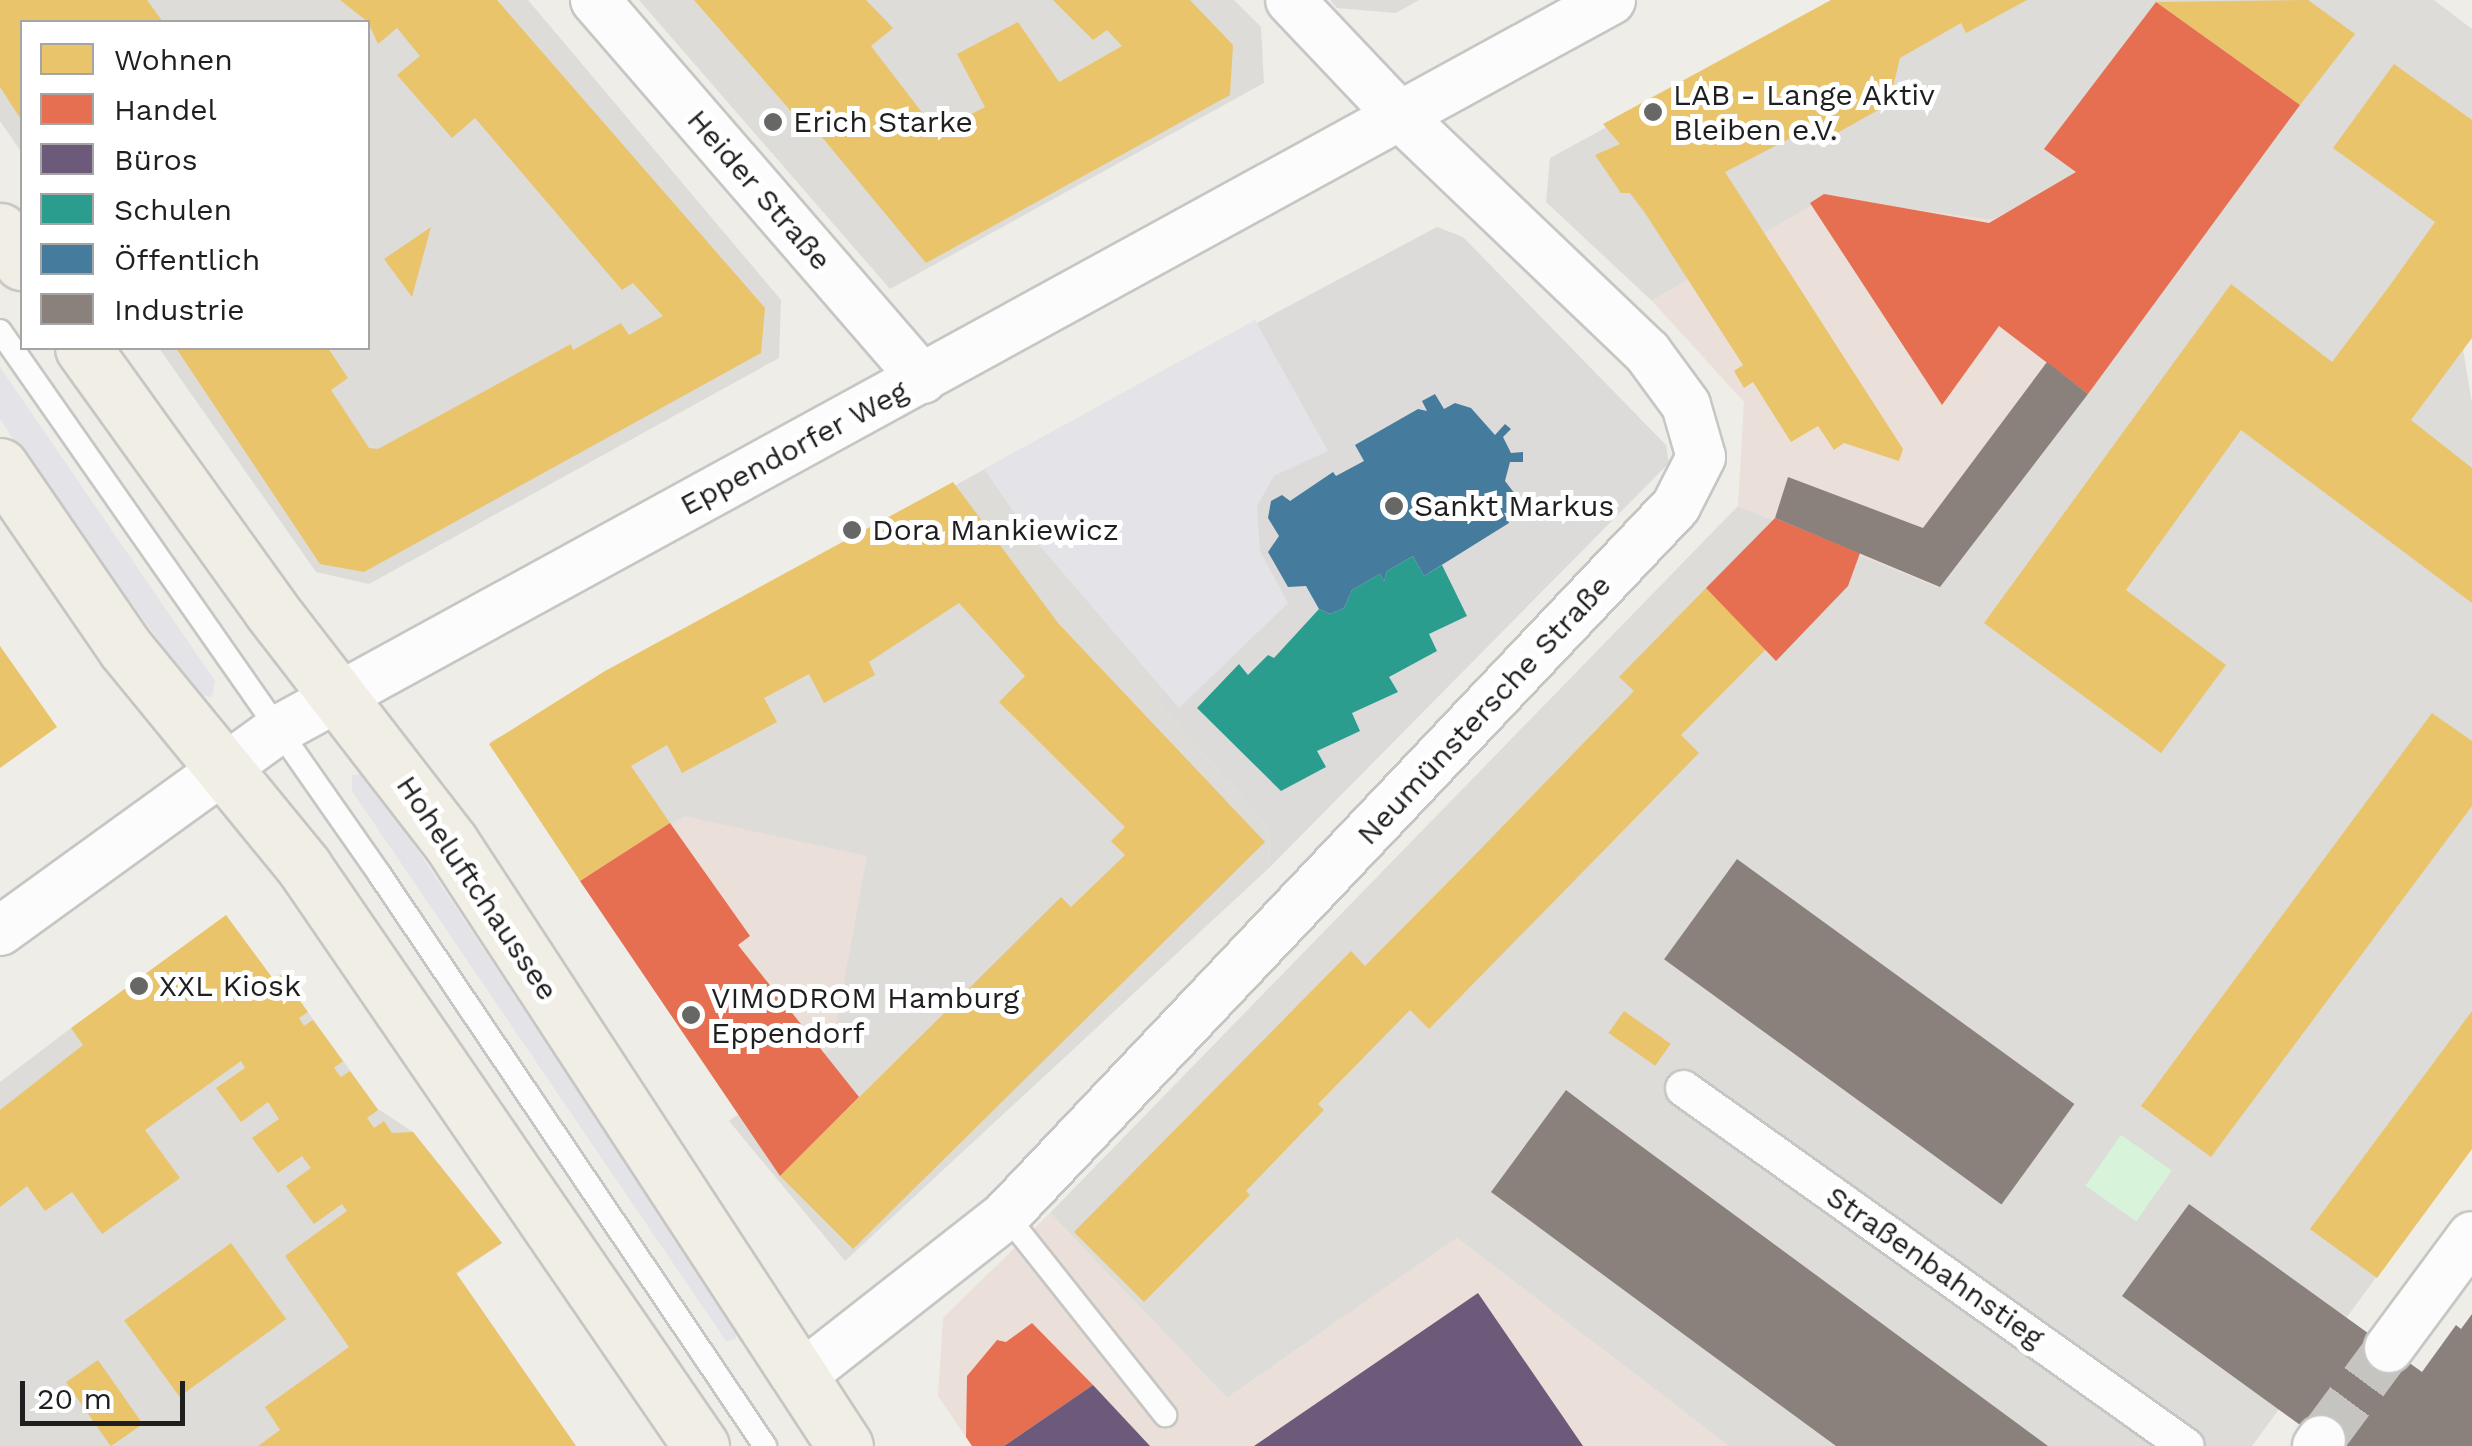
<!DOCTYPE html>
<meta charset="utf-8">
<style>
body{margin:0}
#map{position:relative;width:2472px;height:1446px;overflow:hidden;background:#eeede8;font-family:"Work Sans",sans-serif}
div>[style]{position:absolute}
.residential>*{inset:0;background:#dddcd9}
.commercial>*{inset:0;background:#ebdfda}
.religious>*{inset:0;background:#dcdbd9}
.park>*{inset:0;background:#d7f4db;transform-origin:0 0}
.plaza>*{inset:0;background:#e4e3e7}
.homes>*{inset:0;background:#e9c46a;transform-origin:0 0}
.shops>*{inset:0;background:#e76f51}
.offices>*{inset:0;background:#6d597a}
.schools>*{inset:0;background:#2a9d8f}
.public>*{inset:0;background:#457b9d}
.industry>*{inset:0;background:#8a817c;transform-origin:0 0}
.minor-tunnel>*{height:48px;margin-top:-24px;transform-origin:0;background:repeating-linear-gradient(90deg,#c5c4c0 0 48px,transparent 0 72px)}
.roads{filter:drop-shadow(2px 0 #c6c6c4) drop-shadow(-2px 0 #c6c6c4) drop-shadow(0 2px #c6c6c4) drop-shadow(0 -2px #c6c6c4)}
.service>*{height:22px;margin:-11px;padding:0 11px;transform-origin:11px;border-radius:11px;background:#fcfcfc}
.pedestrian>*{height:35px;margin:-17.5px;padding:0 17.5px;transform-origin:17.5px;border-radius:17.5px;background:#fcfcfc}
.minor>*{height:48px;margin:-24px;padding:0 24px;transform-origin:24px;border-radius:24px;background:#fcfcfc}
.primary>*{height:55px;margin:-27.5px;padding:0 27.5px;transform-origin:27.5px;border-radius:27.5px;background:#f1eee5}
.dots>*{width:28px;height:28px;translate:-50% -50%;box-sizing:border-box;border:5px solid #fff;border-radius:50%}
span{translate:-50% -50%;white-space:nowrap;text-align:center;line-height:1.15;-webkit-text-stroke:10px #fff;paint-order:stroke}
.poi-label{font-size:30px;color:#1f1f1f}
.left{translate:0 -50%;text-align:left}
.street-label{font-size:30px;color:#1f1f1f}
.legend{position:absolute;left:20px;top:20px;width:350px;height:330px;box-sizing:border-box;background:#fff;border:2px solid #a5a5a5;margin:0;padding:12px 18px;list-style:none;font-size:30px;color:#1f1f1f}
.legend li{display:flex;align-items:center;gap:20px;height:50px}
.legend b{width:50px;border:2px solid #a5a5a5}
.scale{position:absolute;left:20px;top:1381px;width:165px;height:45px;box-sizing:border-box;border:5px solid #1f1f1f;border-top:0;padding-left:12px;font-size:30px;line-height:35px;white-space:nowrap;color:#1f1f1f;-webkit-text-stroke:8px #fff;paint-order:stroke}
</style>
<div id="map">
<div class="residential">
<div style="clip-path:polygon(0 0,528px 0,781px 300px,779px 358px,369px 584px,316px 572px,159px 348px,368px 348px,368px 22px,22px 22px,22px 153px,0 121px)"></div>
<div style="clip-path:polygon(639px 0,1234px 0,1261px 27px,1264px 83px,890px 289px)"></div>
<div style="clip-path:polygon(1330px 0,1419px 0,1396px 13px,1337px 8px)"></div>
<div style="clip-path:polygon(1839px 0,2434px 0,2472px 29px,2472px 337px,2463px 349px,2472px 403px,2472px 1147px,2252px 1446px,1729px 1446px,1457px 1238px,1227px 1398px,1050px 1213px,1738px 506px,1937px 587px,2077px 173px,1993px 220px,1824px 198px,1652px 301px,1546px 202px,1550px 158px)"></div>
<div style="clip-path:polygon(1054px 431px,1217px 645px,1156px 699px,1269px 829px,1270px 867px,845px 1261px,729px 1121px,832px 1048px,586px 875px,490px 742px)"></div>
<div style="clip-path:polygon(281px 975px,378px 1109px,413px 1132px,502px 1243px,457px 1274px,576px 1446px,0 1446px,0 1082px,71px 1028px)"></div>
</div>
<div class="commercial">
<div style="clip-path:polygon(2077px 173px,2187px 258px,1937px 587px,1738px 506px,1744px 402px,1652px 301px,1824px 198px,1993px 220px)"></div>
<div style="clip-path:polygon(684px 816px,867px 856px,832px 1048px,739px 1114px,586px 875px)"></div>
<div style="clip-path:polygon(1050px 1213px,1227px 1398px,1457px 1238px,1729px 1446px,972px 1446px,938px 1396px,943px 1318px)"></div>
</div>
<div class="religious">
<div style="clip-path:polygon(1437px 227px,1463px 237px,1666px 445px,1669px 463px,1270px 867px,1269px 829px,1156px 699px,1216px 646px,1054px 431px)"></div>
</div>
<div class="park">
<div style="left:2121px;top:1135px;width:62px;height:62px;rotate:35deg"></div>
</div>
<div class="plaza">
<div style="clip-path:polygon(1255px 320px,1328px 451px,1274px 476px,1257px 506px,1260px 551px,1288px 603px,1179px 708px,1027px 531px,984px 469px)"></div>
<div style="clip-path:polygon(0 367px,215px 681px,212px 697px,198px 695px,21px 451px,0 419px)"></div>
<div style="clip-path:polygon(367px 774px,736px 1329px,736px 1339px,726px 1341px,352px 791px,352px 775px)"></div>
</div>
<div class="homes">
<div style="clip-path:polygon(0 0,147px 0,163px 22px,22px 22px,22px 121px,0 87px)"></div>
<div style="clip-path:polygon(340px 0,497px 0,765px 308px,761px 353px,364px 572px,320px 564px,176px 348px,328px 348px,348px 378px,331px 390px,369px 448px,378px 449px,571px 344px,573px 350px,621px 323px,629px 335px,663px 316px,633px 283px,622px 290px,475px 118px,452px 138px,397px 75px,420px 56px,397px 28px,378px 44px,368px 22px)"></div>
<div style="clip-path:polygon(694px 0,866px 0,893px 28px,871px 46px,937px 132px,985px 107px,957px 54px,1018px 22px,1059px 82px,1122px 46px,1107px 30px,1093px 40px,1053px 0,1190px 0,1233px 45px,1230px 95px,926px 263px,807px 119px,802px 124px)"></div>
<div style="clip-path:polygon(1831px 0,2027px 0,1966px 33px,1961px 23px,1900px 58px,1889px 104px,1830px 137px,1808px 129px,1725px 172px,1903px 449px,1899px 461px,1844px 443px,1834px 450px,1818px 426px,1791px 442px,1753px 382px,1744px 388px,1734px 371px,1743px 365px,1645px 213px,1630px 193px,1621px 193px,1595px 155px,1620px 144px,1603px 124px)"></div>
<div style="clip-path:polygon(2308px 0,2355px 34px,2300px 105px,2156px 2px)"></div>
<div style="clip-path:polygon(2394px 64px,2472px 120px,2472px 338px,2411px 420px,2472px 468px,2472px 603px,2241px 430px,2126px 590px,2226px 665px,2161px 753px,1984px 623px,2231px 284px,2332px 362px,2388px 288px,2435px 222px,2333px 148px)"></div>
<div style="clip-path:polygon(431px 227px,412px 297px,384px 259px)"></div>
<div style="clip-path:polygon(953px 482px,1058px 623px,1265px 842px,853px 1249px,780px 1176px,1061px 897px,1071px 907px,1125px 855px,1111px 841px,1125px 827px,999px 702px,1025px 676px,959px 603px,869px 662px,875px 675px,824px 703px,809px 674px,764px 698px,777px 722px,682px 773px,667px 745px,631px 766px,670px 823px,580px 881px,489px 744px,605px 671px)"></div>
<div style="clip-path:polygon(1706px 588px,1767px 648px,1681px 735px,1699px 753px,1429px 1029px,1410px 1010px,1318px 1104px,1324px 1110px,1246px 1191px,1250px 1195px,1144px 1302px,1074px 1232px,1351px 951px,1365px 966px,1469px 861px,1634px 691px,1619px 677px)"></div>
<div style="clip-path:polygon(0 646px,57px 727px,0 768px)"></div>
<div style="clip-path:polygon(2432px 713px,2472px 741px,2472px 806px,2211px 1157px,2141px 1106px)"></div>
<div style="clip-path:polygon(226px 915px,274px 980px,281px 975px,308px 1012px,299px 1018px,304px 1026px,313px 1020px,343px 1061px,334px 1068px,341px 1077px,350px 1071px,378px 1110px,367px 1118px,374px 1128px,384px 1121px,392px 1133px,413px 1132px,502px 1243px,456px 1273px,576px 1446px,258px 1446px,280px 1430px,265px 1407px,349px 1347px,285px 1256px,347px 1211px,342px 1204px,314px 1224px,286px 1186px,311px 1168px,302px 1156px,278px 1173px,252px 1138px,279px 1119px,268px 1102px,241px 1122px,216px 1088px,245px 1068px,241px 1061px,145px 1130px,180px 1178px,102px 1234px,72px 1192px,45px 1211px,27px 1186px,0 1207px,0 1110px,83px 1045px,71px 1028px)"></div>
<div style="left:1624px;top:1011px;width:57px;height:27px;rotate:35deg"></div>
<div style="clip-path:polygon(2472px 1011px,2472px 1149px,2377px 1278px,2310px 1229px)"></div>
<div style="left:231px;top:1243px;width:94px;height:132px;rotate:54deg"></div>
<div style="left:98px;top:1360px;width:78px;height:39px;rotate:55deg"></div>
</div>
<div class="shops">
<div style="clip-path:polygon(2156px 2px,2300px 105px,2088px 394px,1999px 326px,1942px 405px,1810px 203px,1824px 194px,1989px 223px,2076px 172px,2044px 149px)"></div>
<div style="clip-path:polygon(1775px 518px,1860px 553px,1848px 586px,1776px 661px,1706px 588px)"></div>
<div style="clip-path:polygon(670px 823px,750px 936px,738px 945px,859px 1097px,780px 1176px,580px 881px)"></div>
<div style="clip-path:polygon(1032px 1323px,1093px 1385px,1004px 1446px,972px 1446px,966px 1437px,967px 1376px,997px 1340px,1006px 1342px)"></div>
</div>
<div class="offices">
<div style="clip-path:polygon(1478px 1293px,1583px 1446px,1254px 1446px)"></div>
<div style="clip-path:polygon(1093px 1385px,1150px 1446px,1004px 1446px)"></div>
</div>
<div class="schools">
<div style="clip-path:polygon(1413px 556px,1424px 576px,1442px 565px,1467px 616px,1429px 634px,1437px 651px,1389px 677px,1398px 692px,1352px 713px,1360px 731px,1317px 751px,1326px 767px,1281px 791px,1197px 708px,1239px 664px,1248px 675px,1268px 655px,1274px 658px,1319px 609px,1330px 614px,1344px 608px,1352px 590px,1380px 574px,1384px 581px,1387px 571px)"></div>
</div>
<div class="public">
<div style="clip-path:polygon(1435px 394px,1444px 409px,1455px 403px,1471px 408px,1495px 435px,1505px 424px,1511px 429px,1503px 437px,1511px 453px,1523px 452px,1523px 462px,1510px 462px,1505px 481px,1519px 499px,1515px 512px,1504px 513px,1509px 523px,1424px 576px,1413px 556px,1387px 571px,1384px 581px,1380px 574px,1352px 590px,1344px 608px,1330px 614px,1319px 609px,1306px 586px,1288px 587px,1268px 552px,1279px 536px,1268px 518px,1271px 501px,1282px 495px,1290px 501px,1333px 472px,1336px 476px,1364px 461px,1355px 445px,1418px 409px,1427px 411px,1422px 401px)"></div>
</div>
<div class="industry">
<div style="clip-path:polygon(2047px 362px,2088px 394px,1940px 587px,1775px 518px,1788px 477px,1923px 528px)"></div>
<div style="left:1737px;top:859px;width:417px;height:124px;rotate:36deg"></div>
<div style="clip-path:polygon(1566px 1090px,1599px 1115px,2048px 1446px,1836px 1446px,1705px 1350px,1491px 1192px)"></div>
<div style="clip-path:polygon(2189px 1204px,2422px 1372px,2456px 1325px,2461px 1329px,2472px 1314px,2472px 1446px,2329px 1446px,2122px 1296px)"></div>
</div>
<div class="minor-tunnel">
<div style="left:2321px;top:1440px;width:114px;rotate:-53.5deg"></div>
</div>
<div class="roads">
<div class="service">
<div style="left:0;top:331px;width:664px;rotate:55.06deg"></div>
<div style="left:380px;top:875px;width:689px;rotate:56.01deg"></div>
<div style="left:1006px;top:1215px;width:256px;rotate:51.5deg"></div>
</div>
<div class="pedestrian">
<div style="left:1683px;top:1088px;width:617px;rotate:35.44deg"></div>
</div>
<div class="minor">
<div style="left:595px;top:0;width:501px;rotate:49.13deg"></div>
<div style="left:0;top:931px;width:341px;rotate:-35.9deg"></div>
<div style="left:276px;top:731px;width:1522px;rotate:-28.7deg"></div>
<div style="left:2389px;top:1348px;width:139px;rotate:-53.5deg"></div>
<div style="left:801px;top:1376px;width:261px;rotate:-38.1deg"></div>
<div style="left:1006px;top:1215px;width:975px;rotate:-46.62deg"></div>
<div style="left:1676px;top:506px;width:55px;rotate:-63deg"></div>
<div style="left:1701px;top:457px;width:54px;rotate:-106.1deg"></div>
<div style="left:1686px;top:405px;width:66px;rotate:-126.3deg"></div>
<div style="left:1647px;top:352px;width:340px;rotate:-136.3deg"></div>
<div style="left:1401px;top:117px;width:161px;rotate:-133.5deg"></div>
<div style="left:2317px;top:1446px;width:7px;rotate:-56deg"></div>
</div>
<div class="primary">
<div style="left:0;top:231px;width:38px;rotate:55deg"></div>
<div style="left:83px;top:348px;width:322px;rotate:54.3deg"></div>
<div style="left:271px;top:610px;width:294px;rotate:52.3deg"></div>
<div style="left:451px;top:843px;width:720px;rotate:56.84deg"></div>
<div style="left:0;top:466px;width:221px;rotate:55.5deg"></div>
<div style="left:125px;top:648px;width:283px;rotate:50.7deg"></div>
<div style="left:304px;top:867px;width:702px;rotate:55.56deg"></div>
</div>
</div>
<div class="dots">
<div style="left:1653px;top:112px;background:#676765"></div>
<div style="left:773px;top:122px;background:#676765"></div>
<div style="left:1394px;top:506px;background:#676765"></div>
<div style="left:852px;top:530px;background:#676765"></div>
<div style="left:139px;top:986px;background:#676765"></div>
<div style="left:691px;top:1015px;background:#676765"></div>
</div>
<div class="poi-label">
<span class="left" style="left:1673px;top:112px">LAB - Lange Aktiv<br>Bleiben e.V.</span>
<span class="left" style="left:793px;top:122px">Erich Starke</span>
<span class="left" style="left:1414px;top:506px">Sankt Markus</span>
<span class="left" style="left:872px;top:530px">Dora Mankiewicz</span>
<span class="left" style="left:159px;top:986px">XXL Kiosk</span>
<span class="left" style="left:711px;top:1015px">VIMODROM Hamburg<br>Eppendorf</span>
</div>
<div class="street-label">
<span style="left:759px;top:190px;rotate:49deg">Heider Straße</span>
<span style="left:794px;top:448px;rotate:-28deg">Eppendorfer Weg</span>
<span style="left:1484px;top:710px;rotate:-47deg">Neumünstersche Straße</span>
<span style="left:477px;top:888px;rotate:56deg">Hoheluftchaussee</span>
<span style="left:1935px;top:1267px;rotate:35deg">Straßenbahnstieg</span>
</div>
<ul class="legend">
<li><b style="height:28px;background:#e9c46a"></b>Wohnen</li>
<li><b style="height:28px;background:#e76f51"></b>Handel</li>
<li><b style="height:28px;background:#6d597a"></b>Büros</li>
<li><b style="height:28px;background:#2a9d8f"></b>Schulen</li>
<li><b style="height:28px;background:#457b9d"></b>Öffentlich</li>
<li><b style="height:28px;background:#8a817c"></b>Industrie</li>
</ul>
<div class="scale">20 m</div>
</div>
